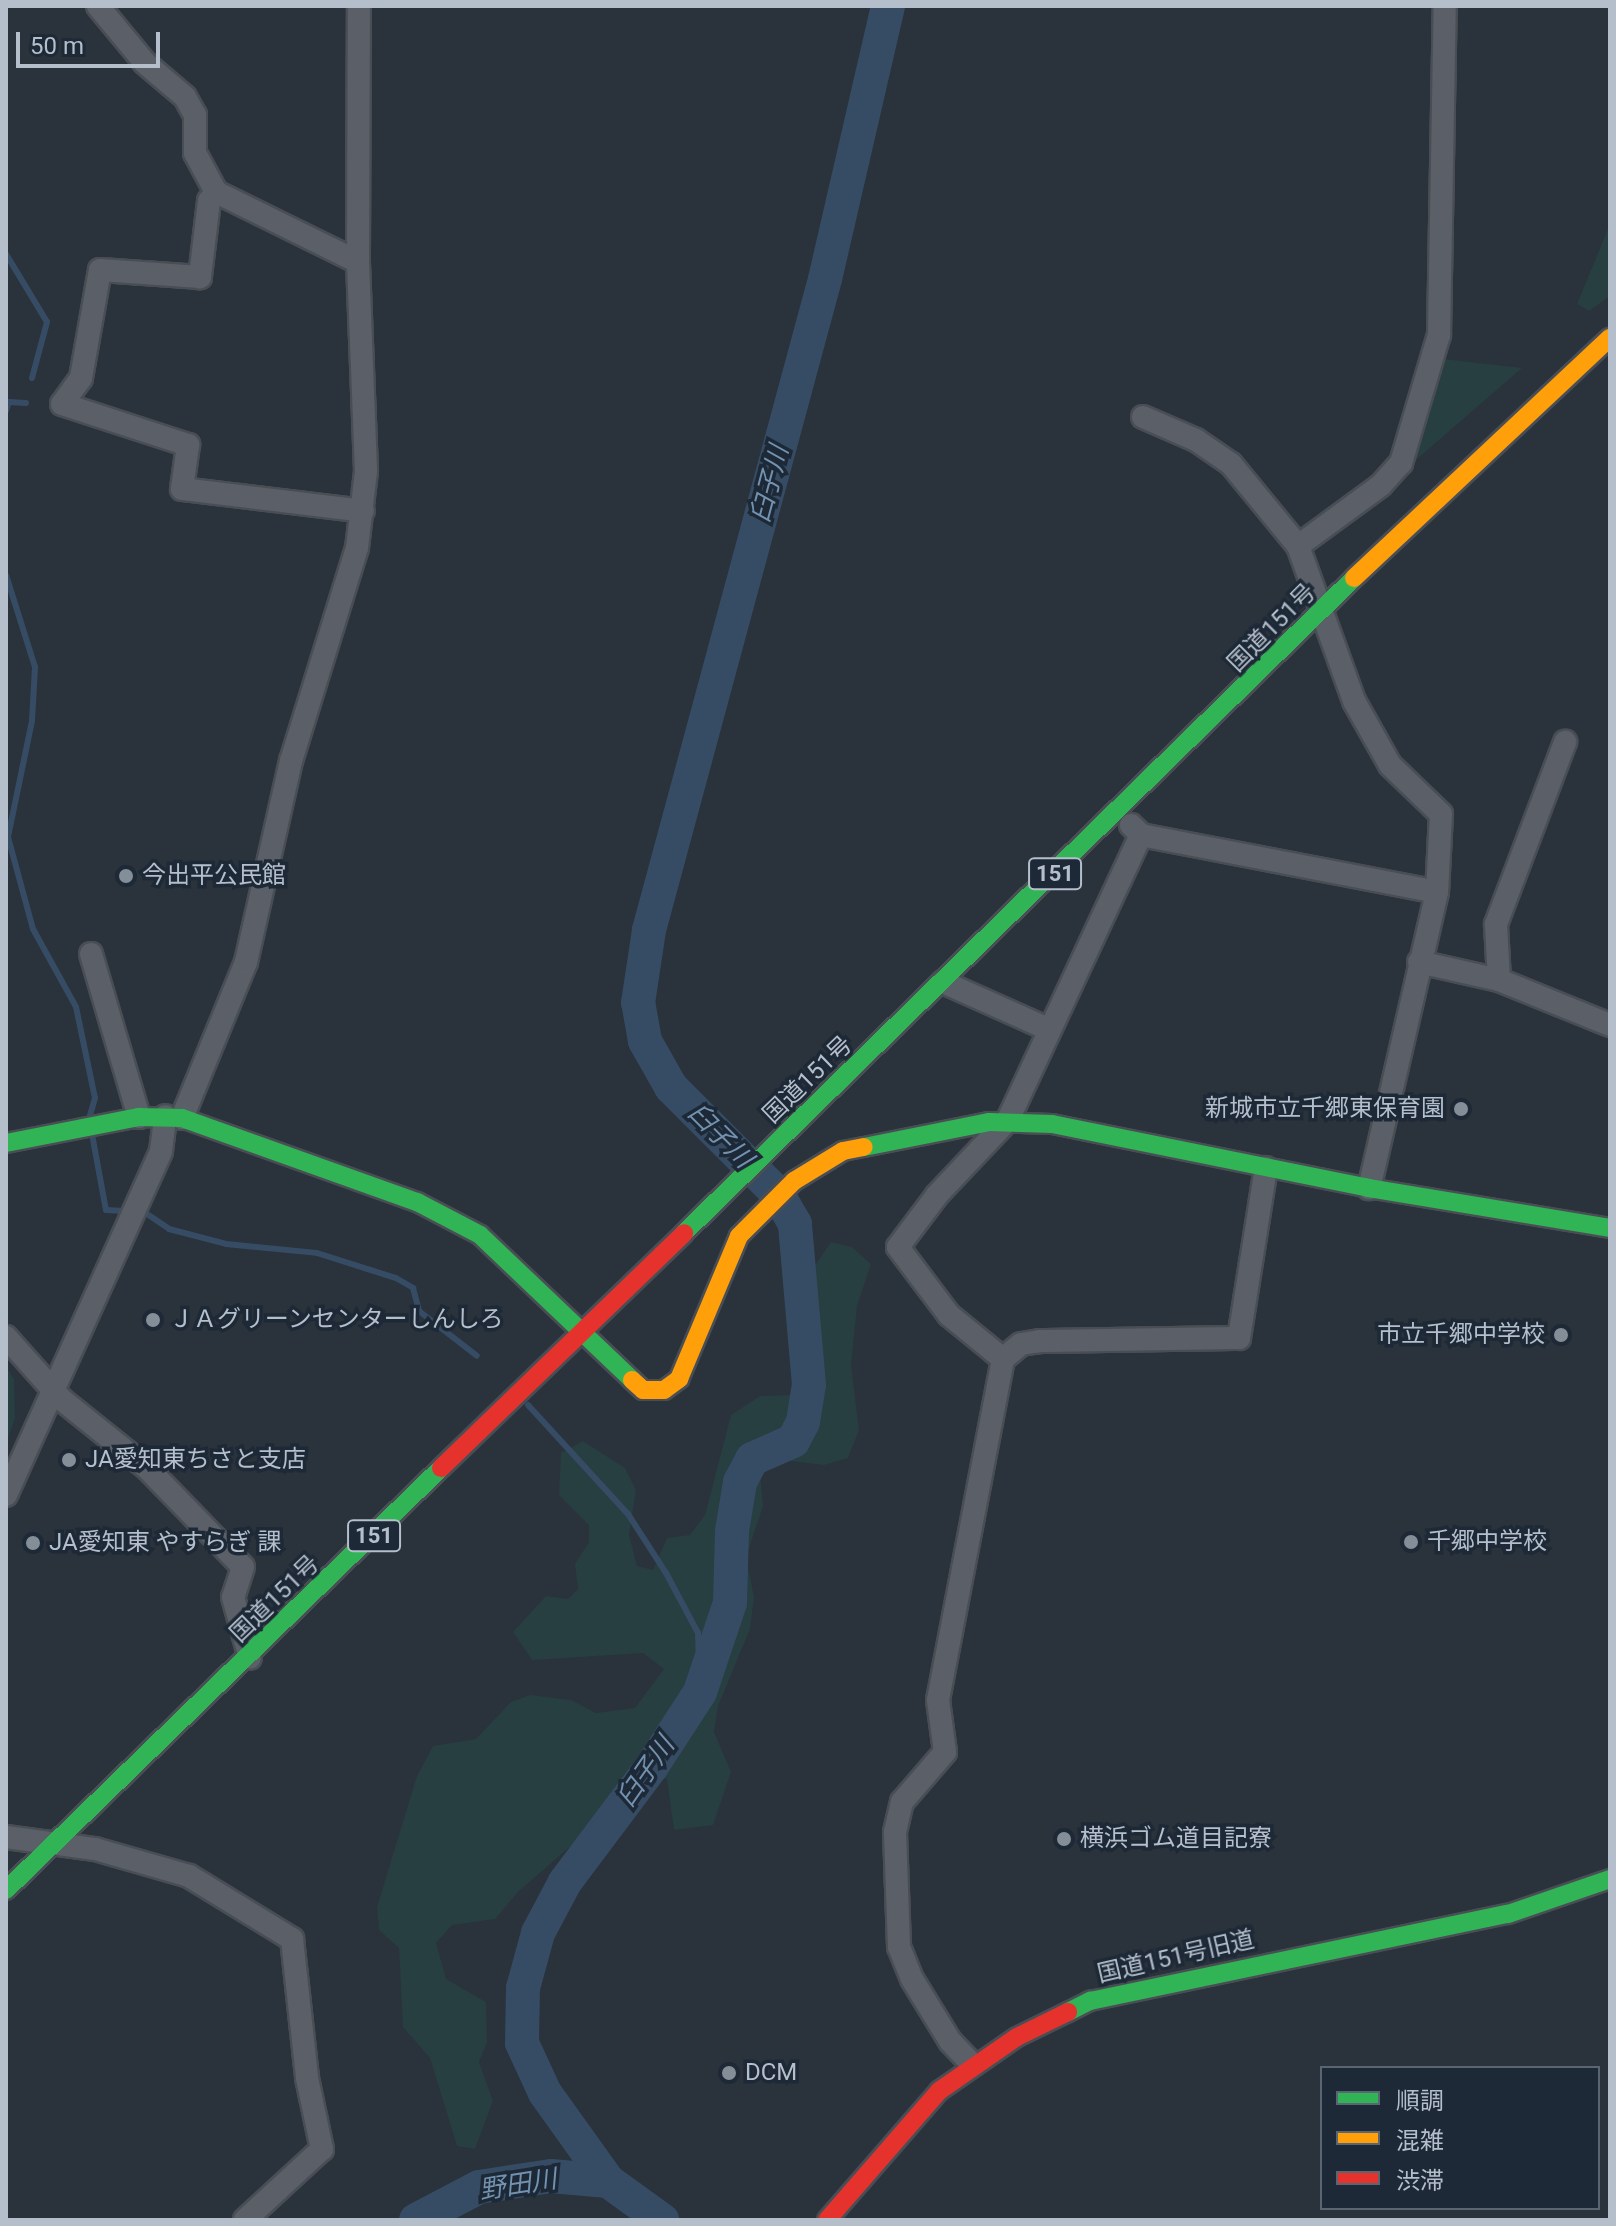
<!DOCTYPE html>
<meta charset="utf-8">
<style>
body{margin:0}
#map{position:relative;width:1616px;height:2226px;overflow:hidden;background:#2a323b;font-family:Roboto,"Noto Sans JP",sans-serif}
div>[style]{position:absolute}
.green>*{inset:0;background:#273f41}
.stream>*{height:6px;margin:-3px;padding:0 3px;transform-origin:3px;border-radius:3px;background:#364c65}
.river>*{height:34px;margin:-17px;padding:0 17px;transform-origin:17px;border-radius:17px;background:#364c65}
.roads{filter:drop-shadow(2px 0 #494e55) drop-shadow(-2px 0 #494e55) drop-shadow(0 2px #494e55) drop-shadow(0 -2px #494e55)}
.street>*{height:22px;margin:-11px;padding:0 11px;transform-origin:11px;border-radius:11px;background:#5b6068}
.fast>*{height:18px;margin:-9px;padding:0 9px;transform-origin:9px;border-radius:9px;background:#30b455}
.slow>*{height:18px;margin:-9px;padding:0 9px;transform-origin:9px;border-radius:9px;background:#ff9f0a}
.jam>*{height:18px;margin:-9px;padding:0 9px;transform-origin:9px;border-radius:9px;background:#e5322d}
.dots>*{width:22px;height:22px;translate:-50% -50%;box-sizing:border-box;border:4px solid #1d2936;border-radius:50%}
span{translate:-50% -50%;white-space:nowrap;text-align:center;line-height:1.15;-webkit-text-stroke:7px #1d2936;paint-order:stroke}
.shield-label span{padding:2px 6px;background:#1d2936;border:2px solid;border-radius:6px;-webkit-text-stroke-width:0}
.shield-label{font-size:22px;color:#b4bfcb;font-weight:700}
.street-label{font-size:24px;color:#b4bfcb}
.poi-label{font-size:24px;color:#b4bfcb}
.left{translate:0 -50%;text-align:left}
.right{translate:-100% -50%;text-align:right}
.water-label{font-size:26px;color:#7392b0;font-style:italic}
.frame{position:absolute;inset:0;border:8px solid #b4bfcb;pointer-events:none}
.legend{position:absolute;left:1320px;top:2066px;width:280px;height:144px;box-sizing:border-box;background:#1d2936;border:2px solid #596572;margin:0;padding:10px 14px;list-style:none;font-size:24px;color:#b4bfcb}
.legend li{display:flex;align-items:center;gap:16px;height:40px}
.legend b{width:40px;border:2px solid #596572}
.scale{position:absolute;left:16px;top:32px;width:144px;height:36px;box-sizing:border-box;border:4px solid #b4bfcb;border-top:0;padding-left:10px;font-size:24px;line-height:28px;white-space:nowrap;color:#b4bfcb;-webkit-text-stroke:6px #1d2936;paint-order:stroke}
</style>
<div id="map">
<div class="green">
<div style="clip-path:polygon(1610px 224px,1610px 296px,1589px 311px,1577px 304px)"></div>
<div style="clip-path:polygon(1444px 359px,1522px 368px,1409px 466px,1431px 395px)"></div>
<div style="clip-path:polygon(831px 1242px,852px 1247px,871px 1264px,857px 1306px,851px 1365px,859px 1430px,848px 1458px,824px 1465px,774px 1459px,760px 1473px,763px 1506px,746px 1557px,754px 1597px,750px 1629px,718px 1706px,714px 1732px,731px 1772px,713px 1825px,674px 1830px,667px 1779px,639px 1773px,604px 1817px,518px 1892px,495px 1919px,452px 1925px,436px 1943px,446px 1979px,486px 2002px,487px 2043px,479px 2062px,493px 2101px,475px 2149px,457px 2146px,430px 2058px,403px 2027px,399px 1948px,379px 1930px,377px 1907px,417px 1776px,433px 1746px,476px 1739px,511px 1702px,530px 1695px,571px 1700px,596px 1713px,635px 1708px,664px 1669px,643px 1653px,532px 1660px,513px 1632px,546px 1596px,568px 1599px,578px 1589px,575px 1564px,589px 1542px,589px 1525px,559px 1495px,561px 1453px,583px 1441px,625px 1468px,636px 1490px,629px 1535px,637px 1566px,653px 1570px,667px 1538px,690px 1535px,705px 1515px,731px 1415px,760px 1396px,790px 1395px,816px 1380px,813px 1268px)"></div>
<div style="clip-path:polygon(6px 1367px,14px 1379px,15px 1419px,6px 1443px)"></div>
</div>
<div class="stream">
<div style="left:6px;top:254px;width:79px;rotate:58.9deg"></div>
<div style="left:47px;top:322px;width:58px;rotate:105deg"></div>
<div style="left:6px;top:411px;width:9px;rotate:-72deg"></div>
<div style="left:9px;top:402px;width:17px;rotate:3deg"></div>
<div style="left:6px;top:575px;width:96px;rotate:72.5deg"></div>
<div style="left:35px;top:667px;width:54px;rotate:93.2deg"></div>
<div style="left:32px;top:721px;width:118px;rotate:101.7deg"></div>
<div style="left:8px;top:837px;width:95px;rotate:74.8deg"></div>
<div style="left:33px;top:929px;width:89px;rotate:61.1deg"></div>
<div style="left:76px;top:1007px;width:93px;rotate:78.2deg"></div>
<div style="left:95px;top:1098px;width:18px;rotate:106deg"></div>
<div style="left:92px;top:1134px;width:77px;rotate:79.6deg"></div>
<div style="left:106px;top:1210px;width:18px;rotate:3deg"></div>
<div style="left:147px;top:1214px;width:27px;rotate:34deg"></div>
<div style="left:169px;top:1229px;width:59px;rotate:14.7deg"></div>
<div style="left:226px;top:1244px;width:91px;rotate:5.6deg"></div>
<div style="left:317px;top:1253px;width:83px;rotate:17.6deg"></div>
<div style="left:396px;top:1278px;width:20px;rotate:30deg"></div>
<div style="left:413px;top:1288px;width:24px;rotate:75deg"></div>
<div style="left:419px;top:1311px;width:73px;rotate:37.8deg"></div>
<div style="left:528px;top:1405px;width:148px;rotate:47.5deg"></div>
<div style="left:628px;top:1514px;width:70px;rotate:57.2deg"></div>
<div style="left:666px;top:1573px;width:68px;rotate:61.9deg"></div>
<div style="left:698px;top:1633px;width:59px;rotate:88.1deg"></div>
</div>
<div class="river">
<div style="left:608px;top:2181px;width:108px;rotate:-125.6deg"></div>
<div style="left:545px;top:2093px;width:55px;rotate:-114.7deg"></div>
<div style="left:522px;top:2043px;width:55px;rotate:-89deg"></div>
<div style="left:523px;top:1988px;width:57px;rotate:-74.7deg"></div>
<div style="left:538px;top:1933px;width:58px;rotate:-62.1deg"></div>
<div style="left:565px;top:1882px;width:145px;rotate:-53.1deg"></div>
<div style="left:652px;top:1766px;width:88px;rotate:-57deg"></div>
<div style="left:700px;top:1692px;width:94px;rotate:-71.4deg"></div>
<div style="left:730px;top:1603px;width:72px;rotate:-88.4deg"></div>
<div style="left:732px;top:1531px;width:50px;rotate:-80.7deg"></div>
<div style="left:740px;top:1482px;width:26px;rotate:-62deg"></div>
<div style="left:752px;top:1459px;width:45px;rotate:-23.7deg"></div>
<div style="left:793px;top:1441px;width:21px;rotate:-62deg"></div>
<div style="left:803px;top:1422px;width:37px;rotate:-81deg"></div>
<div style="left:809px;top:1385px;width:162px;rotate:-95deg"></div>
<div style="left:795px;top:1224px;width:36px;rotate:-120deg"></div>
<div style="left:777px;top:1193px;width:150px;rotate:-135deg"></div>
<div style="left:671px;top:1087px;width:53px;rotate:-119.5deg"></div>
<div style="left:645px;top:1041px;width:39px;rotate:-100deg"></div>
<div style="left:638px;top:1003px;width:74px;rotate:-81.4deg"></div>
<div style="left:649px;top:930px;width:674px;rotate:-74.87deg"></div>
<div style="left:825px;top:279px;width:280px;rotate:-77deg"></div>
<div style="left:416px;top:2220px;width:71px;rotate:-27.6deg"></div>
<div style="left:479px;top:2187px;width:73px;rotate:-8.7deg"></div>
<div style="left:551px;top:2176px;width:57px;rotate:5deg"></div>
<div style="left:608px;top:2181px;width:67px;rotate:35.8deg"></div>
</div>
<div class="roads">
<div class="street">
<div style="left:98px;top:6px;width:74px;rotate:50.5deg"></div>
<div style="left:145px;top:63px;width:52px;rotate:40.4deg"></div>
<div style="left:185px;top:97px;width:21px;rotate:61deg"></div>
<div style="left:195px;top:115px;width:38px;rotate:90deg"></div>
<div style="left:195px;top:153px;width:44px;rotate:61.7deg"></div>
<div style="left:216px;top:192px;width:158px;rotate:26.2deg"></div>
<div style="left:216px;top:192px;width:11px;rotate:128deg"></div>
<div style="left:209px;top:201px;width:77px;rotate:96.8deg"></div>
<div style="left:200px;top:277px;width:100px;rotate:-176deg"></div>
<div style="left:100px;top:270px;width:110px;rotate:100deg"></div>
<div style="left:81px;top:378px;width:32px;rotate:126deg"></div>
<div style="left:62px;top:404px;width:133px;rotate:18deg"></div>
<div style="left:188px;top:445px;width:44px;rotate:97.8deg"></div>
<div style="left:182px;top:489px;width:182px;rotate:6.9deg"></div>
<div style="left:1143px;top:417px;width:58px;rotate:23.5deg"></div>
<div style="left:1196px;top:440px;width:42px;rotate:34.4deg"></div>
<div style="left:1231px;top:464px;width:106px;rotate:50.7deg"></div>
<div style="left:1298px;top:546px;width:165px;rotate:70.1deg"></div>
<div style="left:1354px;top:701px;width:73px;rotate:60.6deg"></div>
<div style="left:1390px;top:765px;width:71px;rotate:43.9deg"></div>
<div style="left:1441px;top:814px;width:78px;rotate:92.9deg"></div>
<div style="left:1437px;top:892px;width:304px;rotate:102.9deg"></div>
<div style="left:1298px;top:546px;width:103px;rotate:-36.3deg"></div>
<div style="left:1381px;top:485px;width:30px;rotate:-48deg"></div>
<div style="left:1401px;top:463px;width:134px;rotate:-73.5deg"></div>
<div style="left:1439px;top:335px;width:329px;rotate:-89deg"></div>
<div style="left:1131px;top:825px;width:14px;rotate:45deg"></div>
<div style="left:1141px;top:835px;width:301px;rotate:10.9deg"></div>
<div style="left:91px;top:954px;width:170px;rotate:73.6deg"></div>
<div style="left:1419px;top:962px;width:82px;rotate:12.7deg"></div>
<div style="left:1499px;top:980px;width:120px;rotate:22.1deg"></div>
<div style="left:1499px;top:980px;width:56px;rotate:-93.1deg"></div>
<div style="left:1496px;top:924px;width:195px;rotate:-69.2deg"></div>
<div style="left:943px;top:982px;width:115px;rotate:24.1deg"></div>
<div style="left:182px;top:1118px;width:169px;rotate:-67.7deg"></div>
<div style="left:246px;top:962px;width:206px;rotate:-77.4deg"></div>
<div style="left:291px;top:761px;width:223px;rotate:-72.8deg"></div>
<div style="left:357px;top:548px;width:78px;rotate:-83.3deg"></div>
<div style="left:366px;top:471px;width:209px;rotate:-92.2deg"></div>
<div style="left:358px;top:262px;width:256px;rotate:-89.8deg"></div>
<div style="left:6px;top:1337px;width:83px;rotate:48.4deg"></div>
<div style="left:61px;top:1399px;width:112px;rotate:38.8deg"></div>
<div style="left:148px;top:1469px;width:136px;rotate:45.9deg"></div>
<div style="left:243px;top:1567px;width:32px;rotate:108deg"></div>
<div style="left:233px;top:1597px;width:63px;rotate:74.4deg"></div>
<div style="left:1003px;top:1359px;width:70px;rotate:-140.8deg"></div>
<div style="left:949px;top:1315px;width:85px;rotate:-126.9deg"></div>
<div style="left:898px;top:1247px;width:65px;rotate:-53.1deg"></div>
<div style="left:937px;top:1195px;width:103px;rotate:-46.6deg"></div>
<div style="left:1008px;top:1120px;width:315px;rotate:-65deg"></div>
<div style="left:6px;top:1495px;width:377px;rotate:-65.7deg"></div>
<div style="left:161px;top:1151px;width:35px;rotate:-83deg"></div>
<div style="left:6px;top:1837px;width:90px;rotate:7.7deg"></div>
<div style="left:95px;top:1849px;width:98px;rotate:16deg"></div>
<div style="left:189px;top:1876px;width:121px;rotate:31.5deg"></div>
<div style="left:292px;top:1939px;width:140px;rotate:83.8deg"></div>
<div style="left:307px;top:2078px;width:73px;rotate:78.1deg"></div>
<div style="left:322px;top:2149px;width:105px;rotate:137.3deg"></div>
<div style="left:973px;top:2065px;width:33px;rotate:-134deg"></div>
<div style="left:950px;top:2041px;width:73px;rotate:-121.5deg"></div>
<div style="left:912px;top:1979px;width:35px;rotate:-112deg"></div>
<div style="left:899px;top:1947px;width:115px;rotate:-92deg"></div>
<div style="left:895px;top:1832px;width:31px;rotate:-77deg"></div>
<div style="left:902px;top:1802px;width:66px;rotate:-49.3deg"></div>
<div style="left:945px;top:1752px;width:52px;rotate:-97.7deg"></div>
<div style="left:938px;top:1700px;width:347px;rotate:-79.2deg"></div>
<div style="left:1003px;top:1359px;width:23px;rotate:-40deg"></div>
<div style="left:1021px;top:1344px;width:19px;rotate:-9deg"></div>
<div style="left:1040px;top:1341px;width:199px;rotate:-0.9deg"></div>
<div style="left:1239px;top:1338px;width:172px;rotate:-81deg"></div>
</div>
<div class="fast">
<div style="left:6px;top:1143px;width:136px;rotate:-11.1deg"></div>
<div style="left:139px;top:1117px;width:43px;rotate:1.3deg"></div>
<div style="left:182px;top:1118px;width:250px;rotate:19.7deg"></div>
<div style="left:417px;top:1202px;width:71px;rotate:27.6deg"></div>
<div style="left:480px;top:1235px;width:210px;rotate:43.6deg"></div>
<div style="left:864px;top:1147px;width:127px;rotate:-11.3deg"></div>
<div style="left:989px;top:1122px;width:63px;rotate:1.8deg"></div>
<div style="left:1052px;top:1124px;width:323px;rotate:11.4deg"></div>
<div style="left:1369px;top:1188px;width:244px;rotate:9.4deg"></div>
<div style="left:684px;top:1233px;width:937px;rotate:-44.35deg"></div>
<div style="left:6px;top:1890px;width:606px;rotate:-44.13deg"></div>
<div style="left:1068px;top:2012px;width:25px;rotate:-27deg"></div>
<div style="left:1090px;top:2001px;width:427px;rotate:-11.8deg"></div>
<div style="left:1508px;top:1914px;width:108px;rotate:-18.9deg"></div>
</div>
<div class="slow">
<div style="left:1354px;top:578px;width:351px;rotate:-43.2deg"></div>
<div style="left:632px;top:1380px;width:15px;rotate:42deg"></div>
<div style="left:643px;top:1390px;width:21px"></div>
<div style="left:664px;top:1390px;width:19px;rotate:-36deg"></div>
<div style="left:679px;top:1379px;width:155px;rotate:-67.2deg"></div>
<div style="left:739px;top:1236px;width:78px;rotate:-45deg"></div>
<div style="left:794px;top:1181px;width:57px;rotate:-31.5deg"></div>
<div style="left:843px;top:1151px;width:21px;rotate:-11deg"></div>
</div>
<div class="jam">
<div style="left:441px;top:1468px;width:338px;rotate:-44deg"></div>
<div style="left:827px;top:2220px;width:171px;rotate:-49deg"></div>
<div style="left:939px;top:2091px;width:95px;rotate:-34.7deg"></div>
<div style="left:1017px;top:2037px;width:57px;rotate:-26.1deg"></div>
</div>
</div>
<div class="dots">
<div style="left:126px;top:876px;background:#848e99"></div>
<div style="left:1461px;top:1109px;background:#848e99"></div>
<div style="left:153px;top:1320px;background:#848e99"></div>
<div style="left:1561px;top:1335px;background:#848e99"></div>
<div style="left:69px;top:1460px;background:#848e99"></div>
<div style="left:1411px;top:1542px;background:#848e99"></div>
<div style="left:33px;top:1543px;background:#848e99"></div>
<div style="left:1064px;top:1839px;background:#848e99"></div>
<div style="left:729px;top:2073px;background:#848e99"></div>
</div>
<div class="shield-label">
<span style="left:1055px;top:874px">151</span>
<span style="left:374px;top:1536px">151</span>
</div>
<div class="street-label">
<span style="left:1272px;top:628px;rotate:-45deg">国道151号</span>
<span style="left:808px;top:1080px;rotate:-44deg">国道151号</span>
<span style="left:275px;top:1599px;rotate:-44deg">国道151号</span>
<span style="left:1176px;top:1957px;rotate:-13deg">国道151号旧道</span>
</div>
<div class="poi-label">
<span class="left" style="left:142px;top:876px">今出平公民館</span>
<span class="right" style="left:1445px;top:1109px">新城市立千郷東保育園</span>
<span class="left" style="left:169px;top:1320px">ＪＡグリーンセンターしんしろ</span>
<span class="right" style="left:1545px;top:1335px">市立千郷中学校</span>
<span class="left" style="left:85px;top:1460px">JA愛知東ちさと支店</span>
<span class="left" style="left:1427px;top:1542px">千郷中学校</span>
<span class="left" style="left:49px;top:1543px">JA愛知東 やすらぎ 課</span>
<span class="left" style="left:1080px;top:1839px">横浜ゴム道目記寮</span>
<span class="left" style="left:745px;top:2073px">DCM</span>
</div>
<div class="water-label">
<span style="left:770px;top:484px;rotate:-75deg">臼子川</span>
<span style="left:720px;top:1136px;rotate:45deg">臼子川</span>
<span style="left:646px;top:1772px;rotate:-55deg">臼子川</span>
<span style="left:518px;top:2185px;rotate:-9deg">野田川</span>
</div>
<div class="frame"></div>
<ul class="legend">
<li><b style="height:10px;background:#30b455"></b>順調</li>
<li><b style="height:10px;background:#ff9f0a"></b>混雑</li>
<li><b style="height:10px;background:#e5322d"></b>渋滞</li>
</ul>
<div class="scale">50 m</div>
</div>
